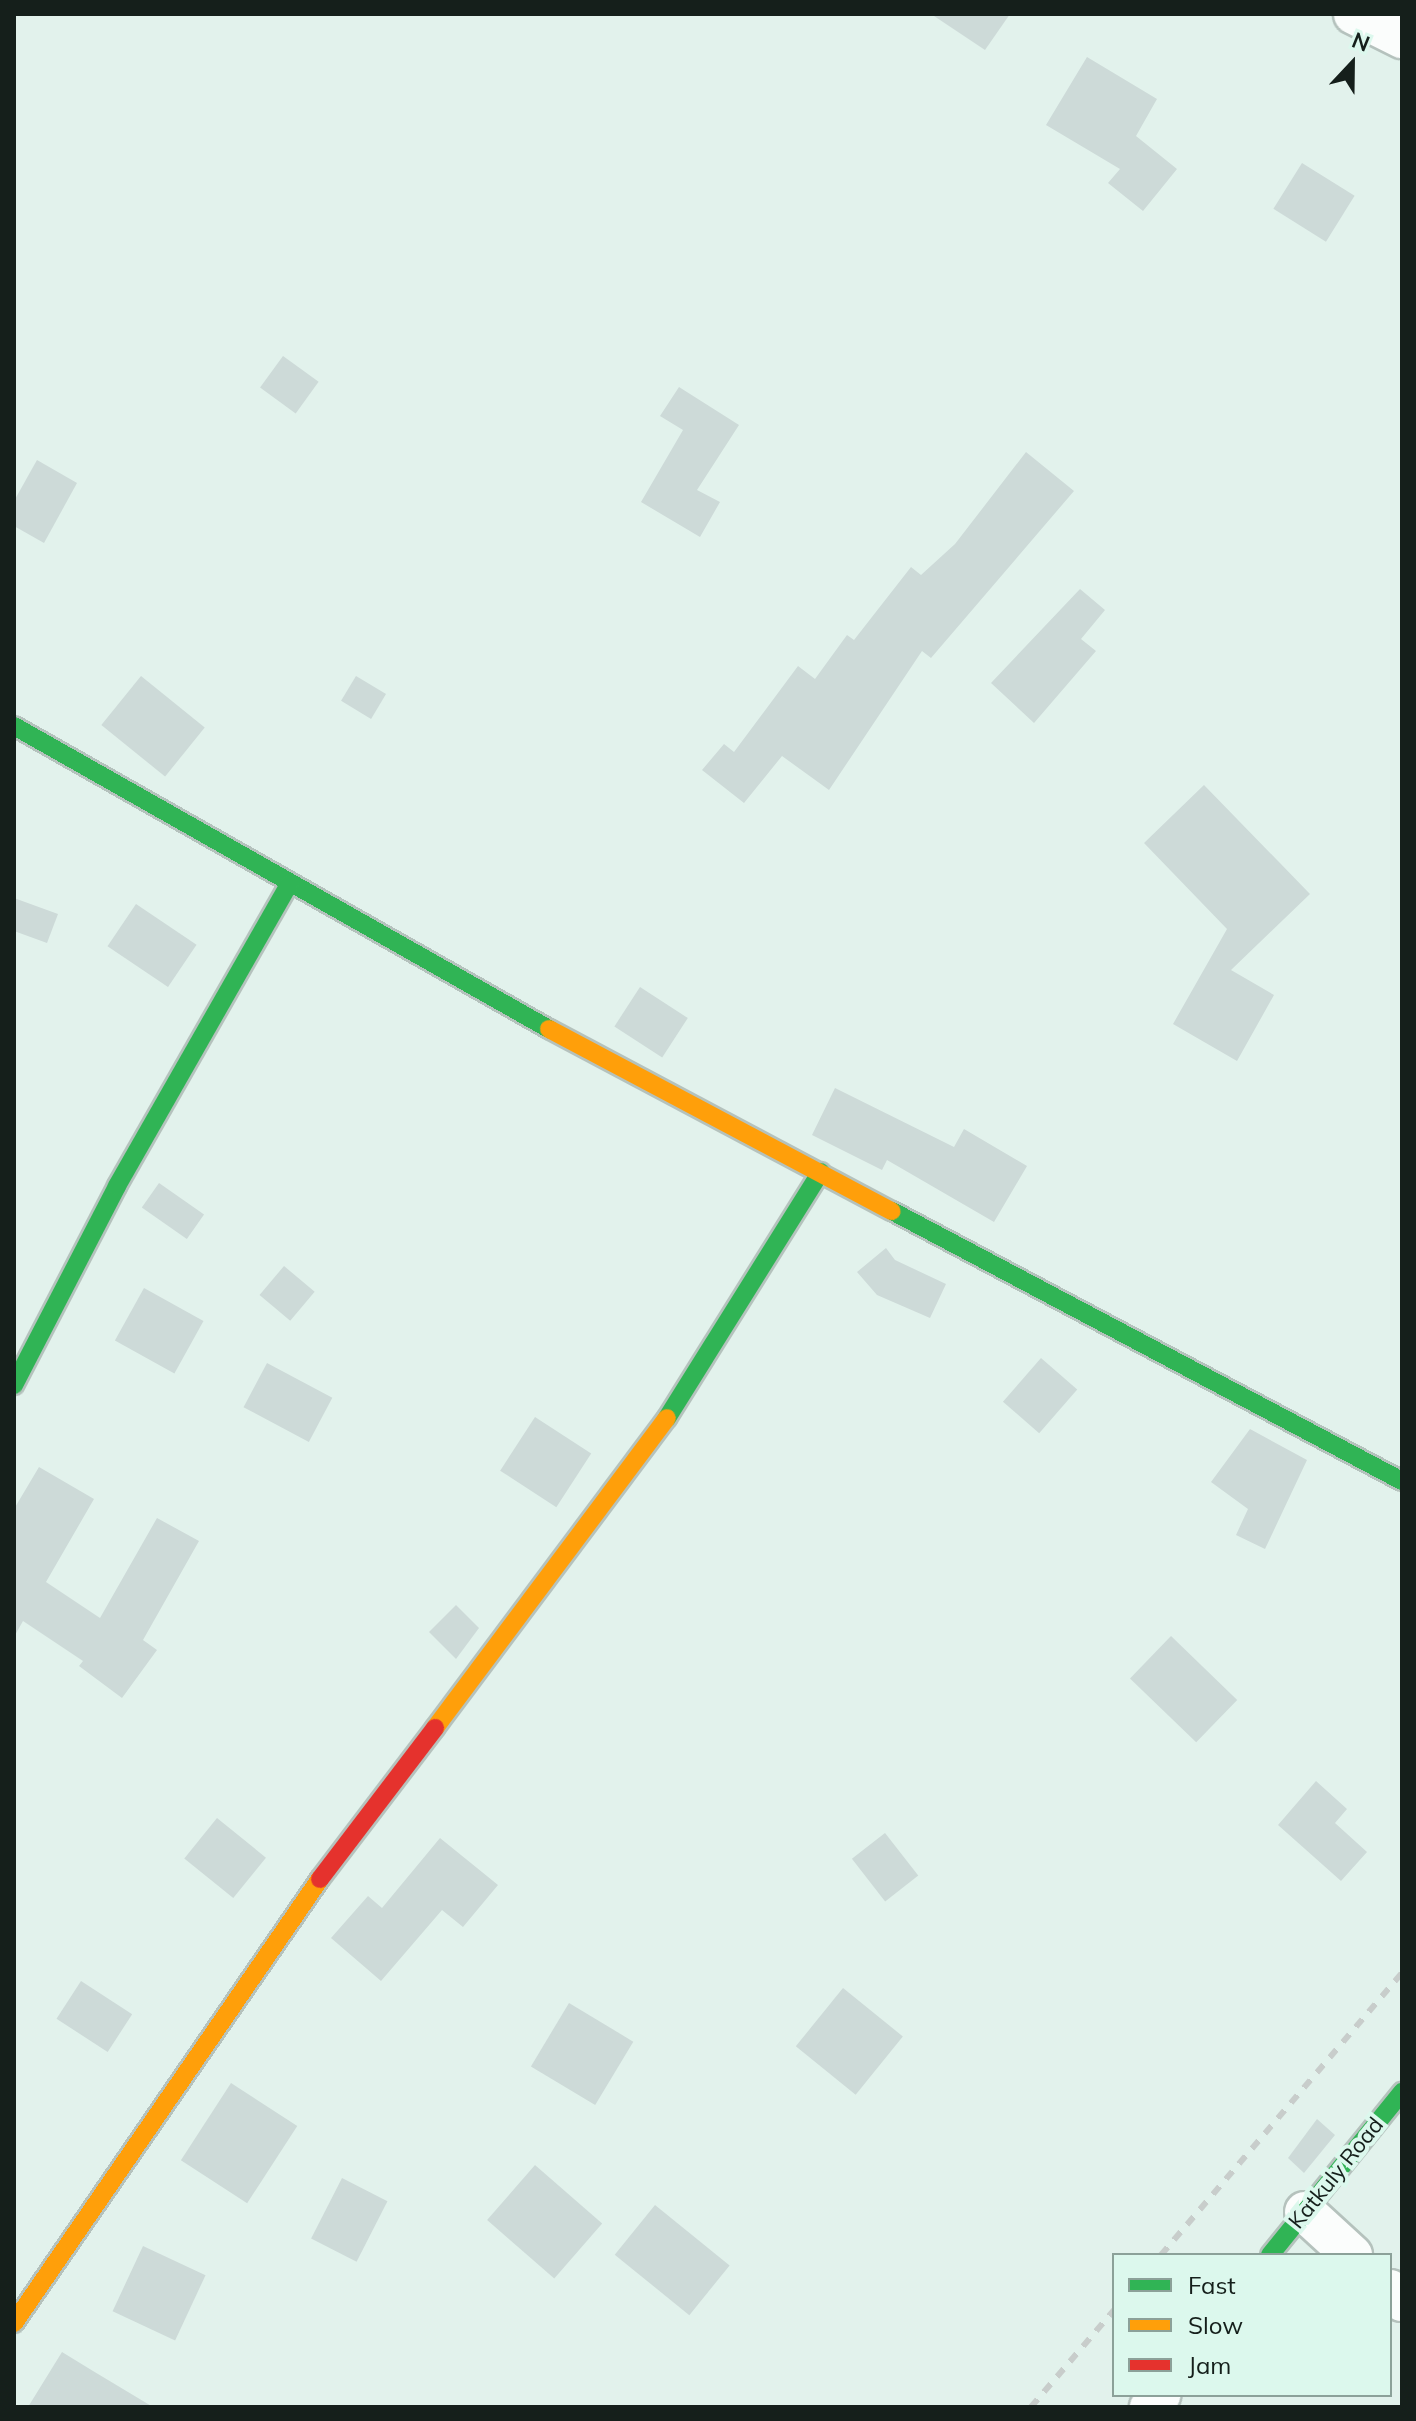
<!DOCTYPE html>
<style>
body{margin:0}
#map{position:relative;width:1416px;height:2421px;overflow:hidden;background:#e2f2ec;font-family:Mulish,sans-serif}
div>[style]{position:absolute}
.building>*{inset:0;background:#cddad8;transform-origin:0 0}
.roads{filter:drop-shadow(2px 0 #b5c2bd) drop-shadow(-2px 0 #b5c2bd) drop-shadow(0 2px #b5c2bd) drop-shadow(0 -2px #b5c2bd)}
.street>*{height:40px;margin:-20px;padding:0 20px;transform-origin:20px;border-radius:20px;background:#fbfdfc}
.fast>*{height:18px;margin:-9px;padding:0 9px;transform-origin:9px;border-radius:9px;background:#30b455}
.slow>*{height:18px;margin:-9px;padding:0 9px;transform-origin:9px;border-radius:9px;background:#ff9f0a}
.jam>*{height:18px;margin:-9px;padding:0 9px;transform-origin:9px;border-radius:9px;background:#e5322d}
.rail>*{height:6px;margin-top:-3px;transform-origin:0;background:repeating-linear-gradient(90deg,#c8cdcb 0 10px,transparent 0 20px)}
span{translate:-50% -50%;white-space:nowrap;text-align:center;line-height:1.15;-webkit-text-stroke:8px #dcf8ed;paint-order:stroke}
.street-label{font-size:22px;color:#151f1b}
.frame{position:absolute;inset:0;border:16px solid #151f1b;pointer-events:none}
.legend{position:absolute;left:1112px;top:2253px;width:280px;height:144px;box-sizing:border-box;background:#dcf8ed;border:2px solid #8ca199;margin:0;padding:10px 14px;list-style:none;font-size:24px;color:#151f1b}
.legend li{display:flex;align-items:center;gap:16px;height:40px}
.legend b{width:40px;border:2px solid #8ca199}
.north{position:absolute;left:1312px;top:24px;width:80px;height:80px;-webkit-text-stroke:6px #dcf8ed;paint-order:stroke;rotate:22deg;font-size:22px;font-weight:700;line-height:32px;text-align:center;color:#151f1b}
.north::after{content:'';display:block;margin:auto;width:28px;height:36px;background:#151f1b;clip-path:polygon(50% 0,100% 100%,50% 72%,0 100%)}
</style>
<div id="map">
<div class="building">
<div style="clip-path:polygon(931px 14px,1010px 14px,985px 50px)"></div>
<div style="clip-path:polygon(1087px 57px,1157px 99px,1136px 136px,1177px 169px,1143px 211px,1108px 183px,1120px 169px,1046px 125px)"></div>
<div style="left:1302px;top:163px;width:62px;height:54px;rotate:32deg"></div>
<div style="left:283px;top:356px;width:44px;height:39px;rotate:36deg"></div>
<div style="clip-path:polygon(679px 387px,739px 425px,697px 490px,720px 502px,700px 537px,641px 502px,683px 430px,660px 416px)"></div>
<div style="clip-path:polygon(1026px 452px,1074px 491px,931px 658px,922px 651px,829px 790px,782px 756px,744px 803px,702px 770px,724px 744px,734px 752px,798px 666px,815px 679px,847px 635px,854px 640px,911px 567px,921px 575px,955px 544px)"></div>
<div style="clip-path:polygon(37px 460px,77px 483px,44px 543px,14px 526px,14px 501px)"></div>
<div style="clip-path:polygon(1080px 589px,1105px 610px,1081px 639px,1096px 651px,1034px 723px,991px 683px)"></div>
<div style="left:141px;top:676px;width:82px;height:63px;rotate:39deg"></div>
<div style="left:356px;top:676px;width:35px;height:29px;rotate:31deg"></div>
<div style="clip-path:polygon(1204px 785px,1310px 894px,1231px 970px,1274px 995px,1237px 1061px,1173px 1024px,1227px 929px,1144px 843px)"></div>
<div style="clip-path:polygon(14px 898px,58px 914px,47px 943px,14px 931px)"></div>
<div style="left:136px;top:904px;width:73px;height:51px;rotate:34deg"></div>
<div style="left:640px;top:987px;width:57px;height:47px;rotate:33deg"></div>
<div style="clip-path:polygon(835px 1088px,954px 1147px,964px 1129px,1027px 1166px,994px 1222px,887px 1160px,882px 1170px,812px 1135px)"></div>
<div style="left:159px;top:1183px;width:55px;height:30px;rotate:35deg"></div>
<div style="clip-path:polygon(886px 1248px,895px 1260px,946px 1284px,930px 1318px,877px 1295px,857px 1272px)"></div>
<div style="left:284px;top:1266px;width:40px;height:38px;rotate:40deg"></div>
<div style="left:144px;top:1288px;width:68px;height:60px;rotate:29deg"></div>
<div style="left:1041px;top:1358px;width:48px;height:58px;rotate:41deg"></div>
<div style="left:267px;top:1363px;width:74px;height:50px;rotate:28deg"></div>
<div style="left:535px;top:1417px;width:67px;height:64px;rotate:33deg"></div>
<div style="clip-path:polygon(1250px 1429px,1307px 1460px,1265px 1549px,1236px 1535px,1248px 1509px,1211px 1482px)"></div>
<div style="clip-path:polygon(39px 1467px,94px 1499px,46px 1582px,100px 1618px,157px 1518px,199px 1541px,143px 1640px,157px 1650px,122px 1698px,79px 1666px,83px 1661px,23px 1621px,14px 1637px,14px 1509px)"></div>
<div style="clip-path:polygon(456px 1605px,479px 1628px,456px 1659px,429px 1632px)"></div>
<div style="left:1171px;top:1636px;width:92px;height:59px;rotate:44deg"></div>
<div style="clip-path:polygon(1316px 1781px,1347px 1809px,1335px 1823px,1367px 1852px,1341px 1881px,1278px 1825px)"></div>
<div style="left:217px;top:1818px;width:63px;height:52px;rotate:39deg"></div>
<div style="left:885px;top:1833px;width:54px;height:42px;rotate:52deg"></div>
<div style="clip-path:polygon(440px 1838px,498px 1885px,463px 1927px,442px 1910px,381px 1981px,331px 1938px,368px 1896px,382px 1908px)"></div>
<div style="left:81px;top:1981px;width:61px;height:45px;rotate:33deg"></div>
<div style="left:843px;top:1988px;width:77px;height:75px;rotate:39deg"></div>
<div style="left:569px;top:2003px;width:75px;height:74px;rotate:31deg"></div>
<div style="left:231px;top:2083px;width:79px;height:92px;rotate:33deg"></div>
<div style="clip-path:polygon(1317px 2119px,1335px 2135px,1304px 2173px,1288px 2158px)"></div>
<div style="left:535px;top:2165px;width:89px;height:73px;rotate:41deg"></div>
<div style="left:342px;top:2178px;width:51px;height:68px;rotate:27deg"></div>
<div style="left:655px;top:2205px;width:96px;height:64px;rotate:39deg"></div>
<div style="left:143px;top:2246px;width:69px;height:72px;rotate:25deg"></div>
<div style="clip-path:polygon(62px 2352px,93px 2371px,153px 2407px,28px 2407px)"></div>
</div>
<div class="roads">
<div class="street">
<div style="left:1354px;top:14px;width:54px;rotate:26.6deg"></div>
<div style="left:1305px;top:2212px;width:64px;rotate:42.5deg"></div>
<div style="left:1390px;top:2290px;width:16px;rotate:43deg"></div>
<div style="left:1150px;top:2407px;width:16px;rotate:-50deg"></div>
</div>
<div class="fast">
<div style="left:14px;top:726px;width:615px;rotate:29.53deg"></div>
<div style="left:892px;top:1211px;width:577px;rotate:27.9deg"></div>
<div style="left:14px;top:1385px;width:224px;rotate:-62.6deg"></div>
<div style="left:117px;top:1186px;width:348px;rotate:-60.3deg"></div>
<div style="left:667px;top:1418px;width:290px;rotate:-58deg"></div>
<div style="left:1270px;top:2255px;width:210px;rotate:-51deg"></div>
</div>
<div class="slow">
<div style="left:549px;top:1029px;width:388px;rotate:28deg"></div>
<div style="left:435px;top:1728px;width:387px;rotate:-53.2deg"></div>
<div style="left:14px;top:2323px;width:539px;rotate:-55.43deg"></div>
</div>
<div class="jam">
<div style="left:320px;top:1879px;width:190px;rotate:-52.7deg"></div>
</div>
</div>
<div class="rail">
<div style="left:1161px;top:2255px;width:371px;rotate:-49.5deg"></div>
<div style="left:1031px;top:2407px;width:128px;rotate:-49.4deg"></div>
</div>
<div class="street-label">
<span style="left:1336px;top:2173px;rotate:-51deg">Katkuly Road</span>
</div>
<div class="frame"></div>
<ul class="legend">
<li><b style="height:10px;background:#30b455"></b>Fast</li>
<li><b style="height:10px;background:#ff9f0a"></b>Slow</li>
<li><b style="height:10px;background:#e5322d"></b>Jam</li>
</ul>
<div class="north">N</div>
</div>
